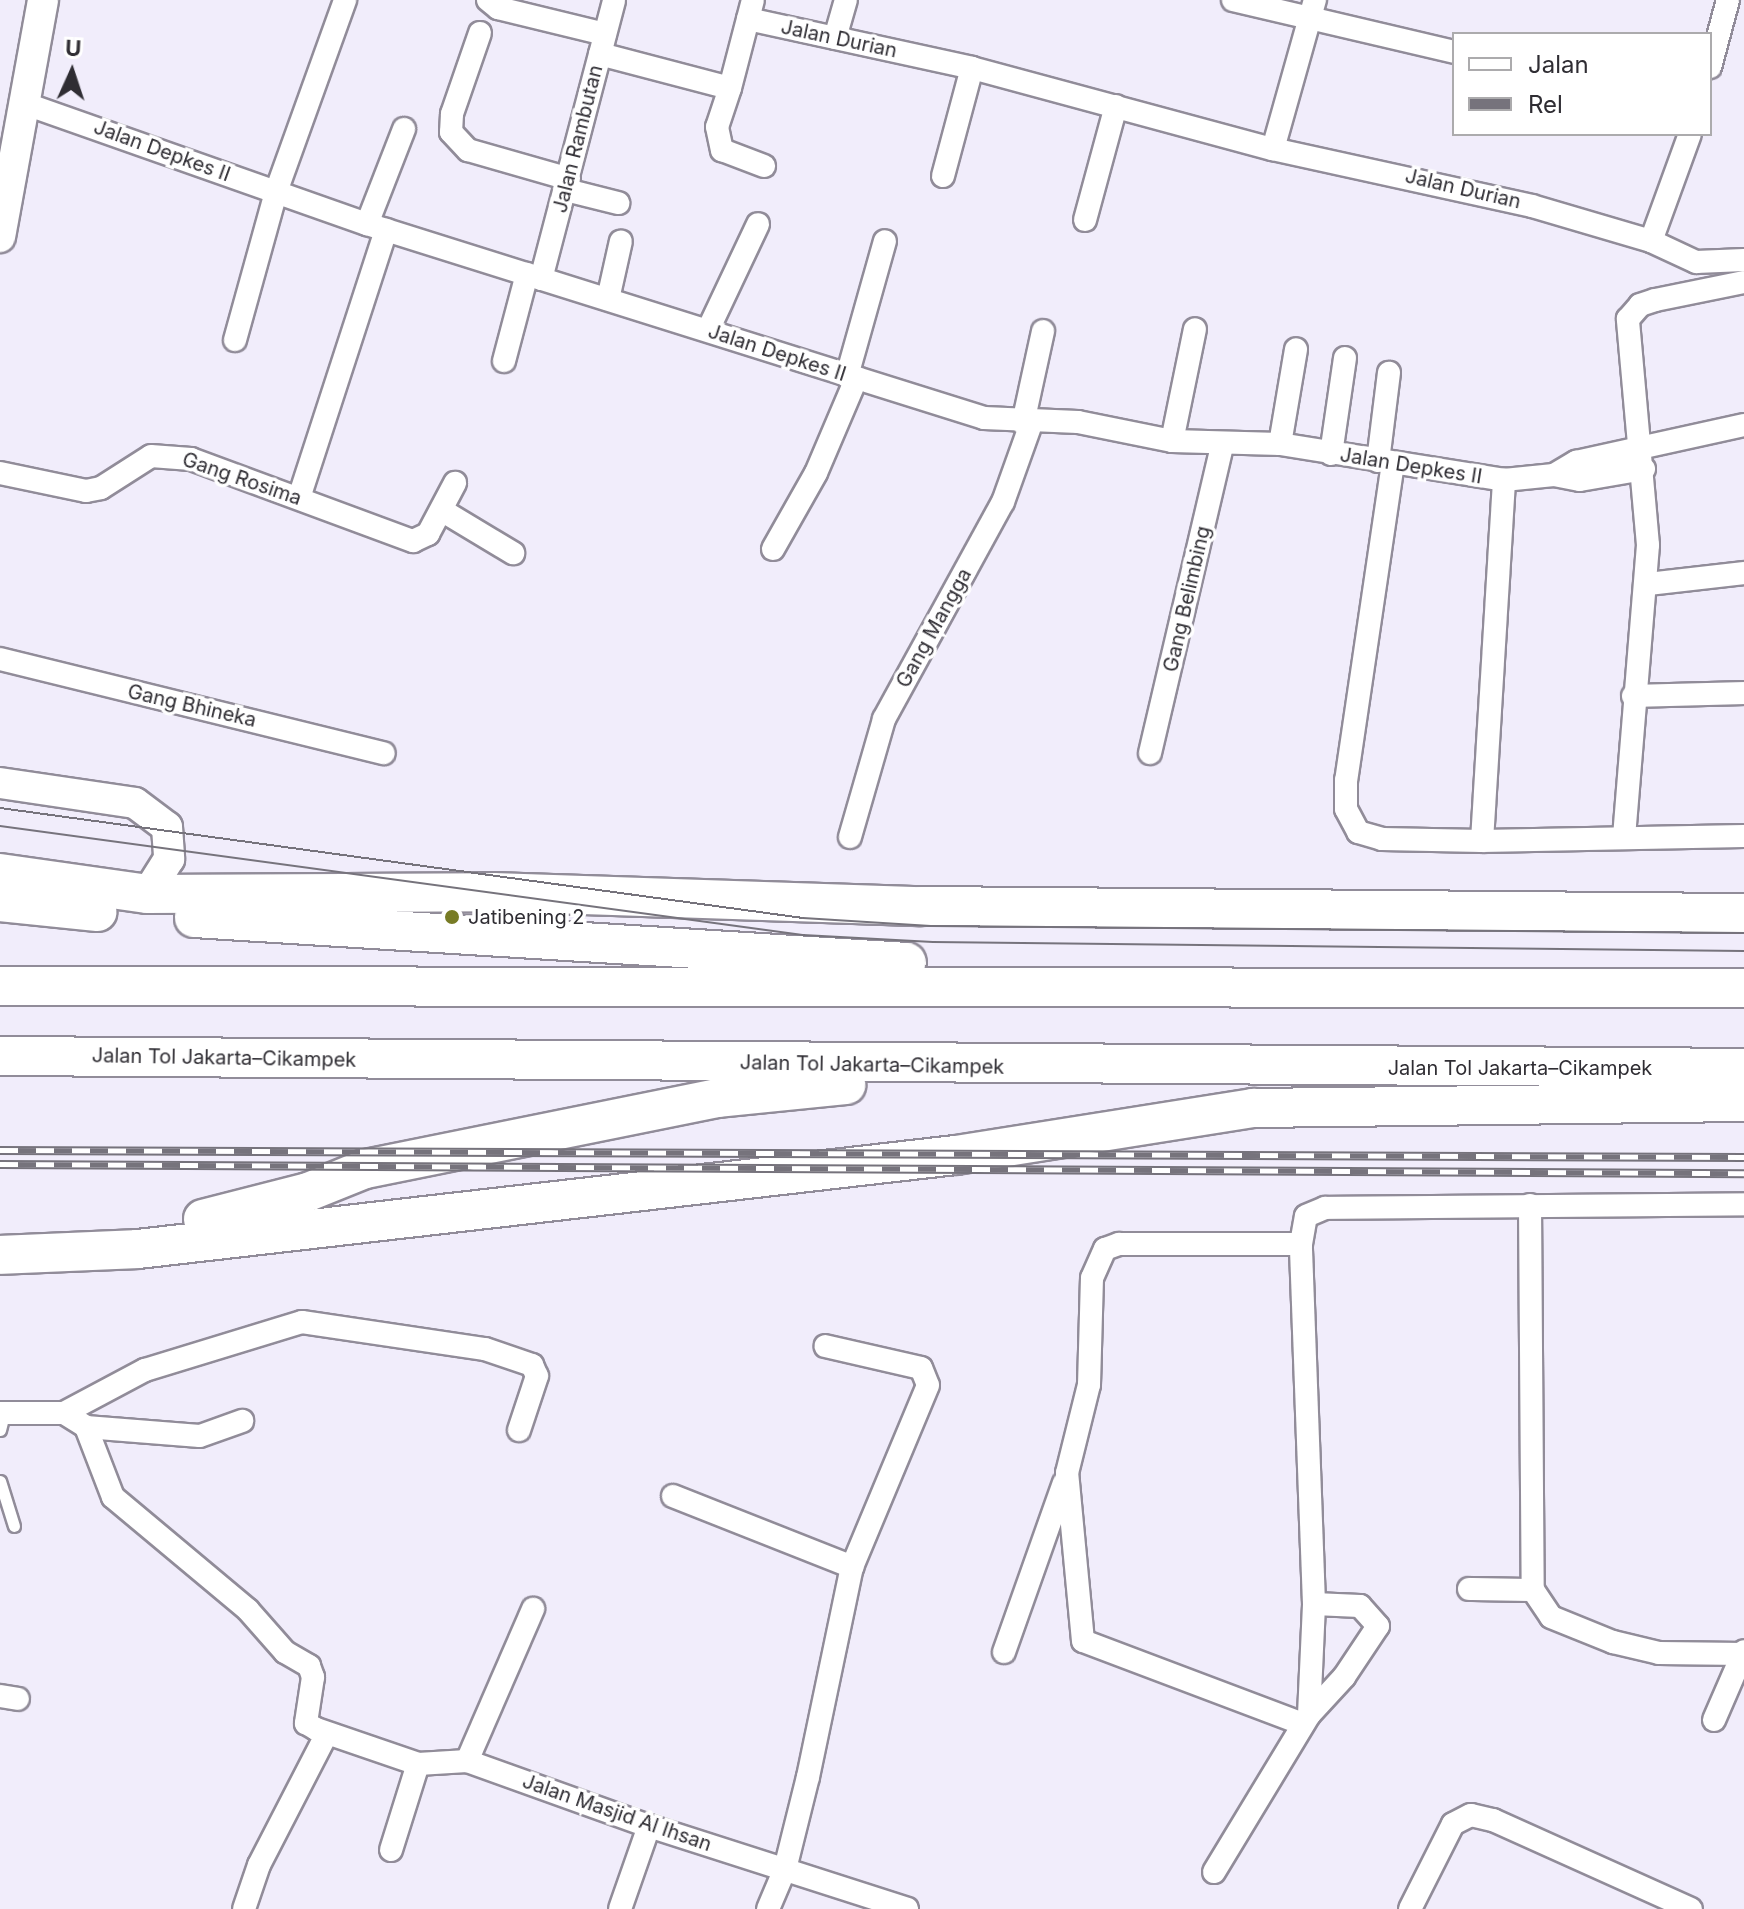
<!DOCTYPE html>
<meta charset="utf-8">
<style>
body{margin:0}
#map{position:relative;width:1744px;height:1909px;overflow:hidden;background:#f1edfb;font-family:Inter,sans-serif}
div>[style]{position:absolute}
.roads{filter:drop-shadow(2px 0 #918c99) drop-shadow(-2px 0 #918c99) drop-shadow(0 2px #918c99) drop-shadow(0 -2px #918c99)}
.service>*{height:11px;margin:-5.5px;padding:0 5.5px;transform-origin:5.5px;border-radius:5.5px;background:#fff}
.minor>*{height:22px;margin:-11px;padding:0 11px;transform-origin:11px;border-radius:11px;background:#fff}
.secondary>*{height:30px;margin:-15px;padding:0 15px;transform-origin:15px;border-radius:15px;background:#fff}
.motorway>*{height:38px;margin:-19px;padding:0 19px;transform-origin:19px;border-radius:19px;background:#fff}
.tram>*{height:2px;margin:-1px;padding:0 1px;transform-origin:1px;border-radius:1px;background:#76737c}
.rail>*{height:9px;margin-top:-4.5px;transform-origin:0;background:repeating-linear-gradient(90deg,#fff 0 18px,#76737c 0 36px);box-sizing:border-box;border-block:2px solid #76737c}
.dots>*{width:22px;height:22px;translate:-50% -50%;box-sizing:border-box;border:4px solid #fff;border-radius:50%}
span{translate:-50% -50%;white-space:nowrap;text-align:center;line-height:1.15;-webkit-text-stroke:7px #fff;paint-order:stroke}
.street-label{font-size:20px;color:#2f2d33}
.poi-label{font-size:20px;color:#2f2d33}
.left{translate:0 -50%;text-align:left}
.legend{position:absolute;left:1452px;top:32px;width:260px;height:104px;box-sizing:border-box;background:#fff;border:2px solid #acabad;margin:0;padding:10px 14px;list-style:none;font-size:24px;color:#2f2d33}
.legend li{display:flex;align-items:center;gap:16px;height:40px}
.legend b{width:40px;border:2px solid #acabad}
.north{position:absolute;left:32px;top:32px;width:80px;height:80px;-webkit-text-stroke:6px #fff;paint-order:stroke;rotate:3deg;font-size:22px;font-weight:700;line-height:32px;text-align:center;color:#2f2d33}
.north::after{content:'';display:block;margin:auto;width:28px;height:36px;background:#2f2d33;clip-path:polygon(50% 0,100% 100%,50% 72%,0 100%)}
</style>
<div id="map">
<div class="roads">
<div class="service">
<div style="left:0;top:1430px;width:16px;rotate:-76deg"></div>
<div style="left:0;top:1481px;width:47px;rotate:72.7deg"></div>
</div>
<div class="minor">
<div style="left:488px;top:0;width:13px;rotate:39deg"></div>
<div style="left:498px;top:8px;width:110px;rotate:13.7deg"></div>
<div style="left:1233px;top:0;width:227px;rotate:13.2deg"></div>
<div style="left:748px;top:19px;width:229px;rotate:12.3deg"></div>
<div style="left:972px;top:68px;width:312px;rotate:15.1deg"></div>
<div style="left:1273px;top:149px;width:265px;rotate:12.4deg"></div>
<div style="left:1532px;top:206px;width:124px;rotate:16.4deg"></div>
<div style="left:1651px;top:241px;width:50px;rotate:25deg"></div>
<div style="left:1696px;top:262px;width:48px;rotate:-2.4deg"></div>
<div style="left:480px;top:33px;width:86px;rotate:109.1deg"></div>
<div style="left:452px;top:114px;width:18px;rotate:93deg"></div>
<div style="left:451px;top:132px;width:25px;rotate:47deg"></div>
<div style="left:468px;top:150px;width:105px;rotate:16deg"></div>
<div style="left:835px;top:38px;width:40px;rotate:-74deg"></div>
<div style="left:600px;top:54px;width:134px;rotate:14.7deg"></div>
<div style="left:730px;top:88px;width:91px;rotate:-75.4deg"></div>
<div style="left:1710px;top:67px;width:69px;rotate:-75deg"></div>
<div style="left:730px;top:88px;width:41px;rotate:108.4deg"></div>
<div style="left:717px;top:127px;width:24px;rotate:78deg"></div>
<div style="left:722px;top:150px;width:45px;rotate:20.9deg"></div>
<div style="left:26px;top:104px;width:361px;rotate:19.4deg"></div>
<div style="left:367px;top:224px;width:647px;rotate:17.45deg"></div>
<div style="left:984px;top:418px;width:94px;rotate:2.4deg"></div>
<div style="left:1078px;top:422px;width:96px;rotate:11.4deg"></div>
<div style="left:1172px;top:441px;width:108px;rotate:1.6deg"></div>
<div style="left:1280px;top:444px;width:227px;rotate:9.1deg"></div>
<div style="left:1504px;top:480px;width:50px;rotate:-5.7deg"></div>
<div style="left:1554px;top:475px;width:26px;rotate:11deg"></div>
<div style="left:1580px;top:480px;width:65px;rotate:-9.8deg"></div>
<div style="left:1273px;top:149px;width:155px;rotate:-74.3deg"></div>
<div style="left:943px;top:176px;width:112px;rotate:-75deg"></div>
<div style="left:566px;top:190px;width:54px;rotate:14deg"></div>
<div style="left:1085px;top:220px;width:118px;rotate:-74.8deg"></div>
<div style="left:367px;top:224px;width:102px;rotate:-68.7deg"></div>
<div style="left:1651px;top:241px;width:114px;rotate:-70deg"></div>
<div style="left:541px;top:279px;width:288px;rotate:-75.3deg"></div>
<div style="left:608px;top:299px;width:59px;rotate:-77.4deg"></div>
<div style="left:708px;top:330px;width:117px;rotate:-64.7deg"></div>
<div style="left:235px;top:340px;width:154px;rotate:-74.5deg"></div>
<div style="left:276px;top:192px;width:204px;rotate:-70.2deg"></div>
<div style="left:504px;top:361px;width:90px;rotate:-75.2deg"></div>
<div style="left:847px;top:376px;width:140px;rotate:-74.3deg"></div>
<div style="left:1023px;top:423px;width:94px;rotate:-77.7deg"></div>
<div style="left:1172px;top:441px;width:114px;rotate:-78.4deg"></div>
<div style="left:1280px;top:444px;width:96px;rotate:-80.4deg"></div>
<div style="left:1331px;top:454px;width:97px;rotate:-81.7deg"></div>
<div style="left:1378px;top:461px;width:89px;rotate:-82.9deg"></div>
<div style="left:1393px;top:463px;width:320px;rotate:98.4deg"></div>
<div style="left:1346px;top:780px;width:29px;rotate:90deg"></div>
<div style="left:1346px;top:809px;width:26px;rotate:62deg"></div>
<div style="left:1358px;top:832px;width:25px;rotate:16deg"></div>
<div style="left:1382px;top:839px;width:100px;rotate:1.1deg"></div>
<div style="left:1482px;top:841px;width:262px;rotate:-1.1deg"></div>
<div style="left:0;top:473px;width:88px;rotate:11.8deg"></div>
<div style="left:86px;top:491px;width:15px;rotate:-11deg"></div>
<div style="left:101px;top:488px;width:59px;rotate:-32.6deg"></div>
<div style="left:151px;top:456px;width:40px;rotate:4.3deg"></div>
<div style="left:191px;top:459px;width:237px;rotate:20.3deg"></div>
<div style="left:413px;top:541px;width:17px;rotate:-25deg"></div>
<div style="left:428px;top:534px;width:58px;rotate:-62.1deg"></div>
<div style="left:1554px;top:475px;width:26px;rotate:-31deg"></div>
<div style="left:1576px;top:462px;width:172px;rotate:-12.4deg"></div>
<div style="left:299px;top:498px;width:282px;rotate:-72deg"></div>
<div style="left:443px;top:511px;width:82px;rotate:31deg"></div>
<div style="left:773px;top:549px;width:87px;rotate:-60.5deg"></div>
<div style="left:816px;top:473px;width:102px;rotate:-66.9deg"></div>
<div style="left:1648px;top:584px;width:97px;rotate:-6.5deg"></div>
<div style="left:0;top:659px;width:395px;rotate:13.8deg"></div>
<div style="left:1633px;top:696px;width:111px;rotate:-1.5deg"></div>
<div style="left:1150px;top:753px;width:316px;rotate:-76.8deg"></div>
<div style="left:850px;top:837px;width:123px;rotate:-73.9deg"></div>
<div style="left:884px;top:719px;width:247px;rotate:-61.3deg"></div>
<div style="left:1003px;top:502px;width:83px;rotate:-70.3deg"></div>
<div style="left:1624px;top:837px;width:293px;rotate:-85.3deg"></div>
<div style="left:1648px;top:545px;width:227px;rotate:-95.1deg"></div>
<div style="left:1628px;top:319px;width:18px;rotate:-49deg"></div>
<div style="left:1640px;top:305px;width:16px;rotate:-18deg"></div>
<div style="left:1655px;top:300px;width:91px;rotate:-11.4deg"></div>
<div style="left:1482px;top:841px;width:362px;rotate:-86.5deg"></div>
<div style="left:1530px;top:1205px;width:385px;rotate:89.6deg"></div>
<div style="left:1533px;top:1590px;width:32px;rotate:56deg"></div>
<div style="left:1551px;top:1617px;width:67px;rotate:22deg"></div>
<div style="left:1613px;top:1642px;width:47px;rotate:13.4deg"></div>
<div style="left:1659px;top:1653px;width:85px;rotate:0.7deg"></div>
<div style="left:0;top:1413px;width:64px"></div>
<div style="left:64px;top:1413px;width:92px;rotate:-28deg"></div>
<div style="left:145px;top:1370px;width:164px;rotate:-17deg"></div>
<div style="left:302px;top:1322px;width:185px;rotate:8.4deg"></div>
<div style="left:485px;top:1349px;width:50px;rotate:18.8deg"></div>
<div style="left:532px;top:1365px;width:12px;rotate:66deg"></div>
<div style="left:537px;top:1376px;width:57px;rotate:108.4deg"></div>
<div style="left:64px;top:1413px;width:26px;rotate:32deg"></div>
<div style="left:86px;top:1427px;width:75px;rotate:68.9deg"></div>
<div style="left:113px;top:1497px;width:176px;rotate:39.9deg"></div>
<div style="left:248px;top:1610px;width:56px;rotate:48.6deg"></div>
<div style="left:285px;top:1652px;width:28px;rotate:30deg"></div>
<div style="left:309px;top:1666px;width:12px;rotate:70deg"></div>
<div style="left:313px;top:1677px;width:47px;rotate:98.7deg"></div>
<div style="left:306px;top:1723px;width:12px;rotate:31deg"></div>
<div style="left:316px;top:1729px;width:108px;rotate:18.9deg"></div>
<div style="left:418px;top:1764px;width:49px;rotate:-3.5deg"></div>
<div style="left:467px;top:1761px;width:193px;rotate:19.7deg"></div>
<div style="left:649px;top:1826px;width:271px;rotate:17.8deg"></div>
<div style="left:86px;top:1427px;width:114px;rotate:4.5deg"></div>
<div style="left:200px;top:1436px;width:45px;rotate:-19.7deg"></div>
<div style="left:673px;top:1496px;width:193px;rotate:21.6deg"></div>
<div style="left:1469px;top:1589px;width:64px;rotate:0.9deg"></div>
<div style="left:1004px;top:1652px;width:179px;rotate:-70.5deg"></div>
<div style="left:0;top:1696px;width:18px;rotate:9deg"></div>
<div style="left:1309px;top:1715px;width:52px;rotate:-47.4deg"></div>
<div style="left:1344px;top:1677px;width:61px;rotate:-56.3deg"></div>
<div style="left:1378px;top:1626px;width:27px;rotate:-132deg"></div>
<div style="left:1360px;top:1606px;width:46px;rotate:-177.5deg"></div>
<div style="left:1714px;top:1720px;width:75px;rotate:-66.5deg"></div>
<div style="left:1303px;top:1724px;width:235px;rotate:-159.3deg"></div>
<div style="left:1083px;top:1641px;width:169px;rotate:-95.4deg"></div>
<div style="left:1067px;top:1473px;width:91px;rotate:-76deg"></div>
<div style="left:1089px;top:1385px;width:107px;rotate:-88.4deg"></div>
<div style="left:1092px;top:1278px;width:32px;rotate:-66deg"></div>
<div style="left:1105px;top:1249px;width:15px;rotate:-20deg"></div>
<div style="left:1119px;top:1244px;width:182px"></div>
<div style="left:1301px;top:1244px;width:28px;rotate:-80deg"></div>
<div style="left:1306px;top:1216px;width:21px;rotate:-23deg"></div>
<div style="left:1325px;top:1208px;width:419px;rotate:-0.5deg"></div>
<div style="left:467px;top:1761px;width:166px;rotate:-66.5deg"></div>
<div style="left:391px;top:1850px;width:90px;rotate:-72.6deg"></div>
<div style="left:1214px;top:1872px;width:184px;rotate:-58.8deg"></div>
<div style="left:1309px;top:1715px;width:111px;rotate:-87.4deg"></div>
<div style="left:1314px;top:1604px;width:360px;rotate:-92.1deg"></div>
<div style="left:244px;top:1909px;width:46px;rotate:-71.2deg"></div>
<div style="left:259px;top:1865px;width:146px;rotate:-62.7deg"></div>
<div style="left:620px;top:1909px;width:88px;rotate:-70.7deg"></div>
<div style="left:768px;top:1909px;width:43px;rotate:-67deg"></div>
<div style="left:785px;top:1869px;width:95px;rotate:-76deg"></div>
<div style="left:808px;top:1777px;width:215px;rotate:-78.2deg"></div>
<div style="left:852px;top:1567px;width:197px;rotate:-67.3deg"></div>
<div style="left:928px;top:1385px;width:18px;rotate:-112deg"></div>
<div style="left:921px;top:1368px;width:98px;rotate:-167.1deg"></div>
<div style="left:1410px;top:1909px;width:95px;rotate:-63.2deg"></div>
<div style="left:1453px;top:1824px;width:20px;rotate:-27deg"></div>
<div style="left:1471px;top:1815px;width:23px;rotate:13deg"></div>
<div style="left:1493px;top:1820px;width:217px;rotate:24.2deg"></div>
</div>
<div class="secondary">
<div style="left:0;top:237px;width:241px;rotate:-79.7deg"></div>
<div style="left:0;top:783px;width:136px;rotate:8.4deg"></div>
<div style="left:135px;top:803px;width:40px;rotate:37deg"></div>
<div style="left:167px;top:827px;width:32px;rotate:86deg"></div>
<div style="left:169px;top:859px;width:41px;rotate:122.2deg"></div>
</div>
<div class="motorway">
<div style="left:0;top:873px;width:148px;rotate:8.1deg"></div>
<div style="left:147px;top:894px;width:346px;rotate:-0.3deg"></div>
<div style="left:493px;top:892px;width:428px;rotate:1.9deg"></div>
<div style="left:921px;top:906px;width:823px;rotate:0.49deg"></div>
<div style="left:0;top:902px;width:98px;rotate:5.9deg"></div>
<div style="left:194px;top:918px;width:714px;rotate:3.53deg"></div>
<div style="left:0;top:986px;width:1744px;rotate:0.07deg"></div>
<div style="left:0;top:1056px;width:1744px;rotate:0.39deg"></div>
<div style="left:203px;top:1219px;width:108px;rotate:-14.4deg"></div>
<div style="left:308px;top:1192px;width:61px;rotate:-22deg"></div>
<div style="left:365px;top:1169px;width:360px;rotate:-11.4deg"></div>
<div style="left:718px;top:1098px;width:129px;rotate:-5.8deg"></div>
<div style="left:0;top:1255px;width:138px;rotate:-2.5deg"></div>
<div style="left:138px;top:1249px;width:823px;rotate:-6.56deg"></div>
<div style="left:956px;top:1155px;width:301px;rotate:-9deg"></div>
<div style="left:1253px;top:1108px;width:491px;rotate:-0.7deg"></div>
</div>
</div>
<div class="tram">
<div style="left:0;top:808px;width:810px;rotate:7.8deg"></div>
<div style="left:803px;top:918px;width:128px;rotate:3.6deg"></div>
<div style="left:931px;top:926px;width:813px;rotate:0.49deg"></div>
<div style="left:0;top:826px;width:810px;rotate:7.73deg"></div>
<div style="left:803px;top:935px;width:130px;rotate:3.1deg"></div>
<div style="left:933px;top:942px;width:811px;rotate:0.64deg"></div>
</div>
<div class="rail">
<div style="left:0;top:1150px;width:1744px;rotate:0.23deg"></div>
<div style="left:0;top:1164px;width:1744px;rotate:0.3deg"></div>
</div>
<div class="dots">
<div style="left:452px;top:917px;background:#777b25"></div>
</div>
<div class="street-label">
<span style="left:839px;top:39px;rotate:12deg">Jalan Durian</span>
<span style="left:578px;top:139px;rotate:-76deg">Jalan Rambutan</span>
<span style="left:162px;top:151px;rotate:20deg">Jalan Depkes II</span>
<span style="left:1463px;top:189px;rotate:13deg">Jalan Durian</span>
<span style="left:777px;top:353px;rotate:18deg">Jalan Depkes II</span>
<span style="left:1411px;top:466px;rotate:9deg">Jalan Depkes II</span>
<span style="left:242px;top:479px;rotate:19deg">Gang Rosima</span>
<span style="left:1187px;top:599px;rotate:-77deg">Gang Belimbing</span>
<span style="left:934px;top:628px;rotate:-61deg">Gang Mangga</span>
<span style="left:192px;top:706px;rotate:13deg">Gang Bhineka</span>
<span style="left:224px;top:1058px;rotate:1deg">Jalan Tol Jakarta–Cikampek</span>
<span style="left:872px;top:1065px;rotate:1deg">Jalan Tol Jakarta–Cikampek</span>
<span style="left:1520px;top:1068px">Jalan Tol Jakarta–Cikampek</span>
<span style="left:617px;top:1813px;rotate:19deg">Jalan Masjid Al Ihsan</span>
</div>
<div class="poi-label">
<span class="left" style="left:468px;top:917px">Jatibening 2</span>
</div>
<ul class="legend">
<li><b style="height:10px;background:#fff"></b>Jalan</li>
<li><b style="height:10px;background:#76737c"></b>Rel</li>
</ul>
<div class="north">U</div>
</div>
